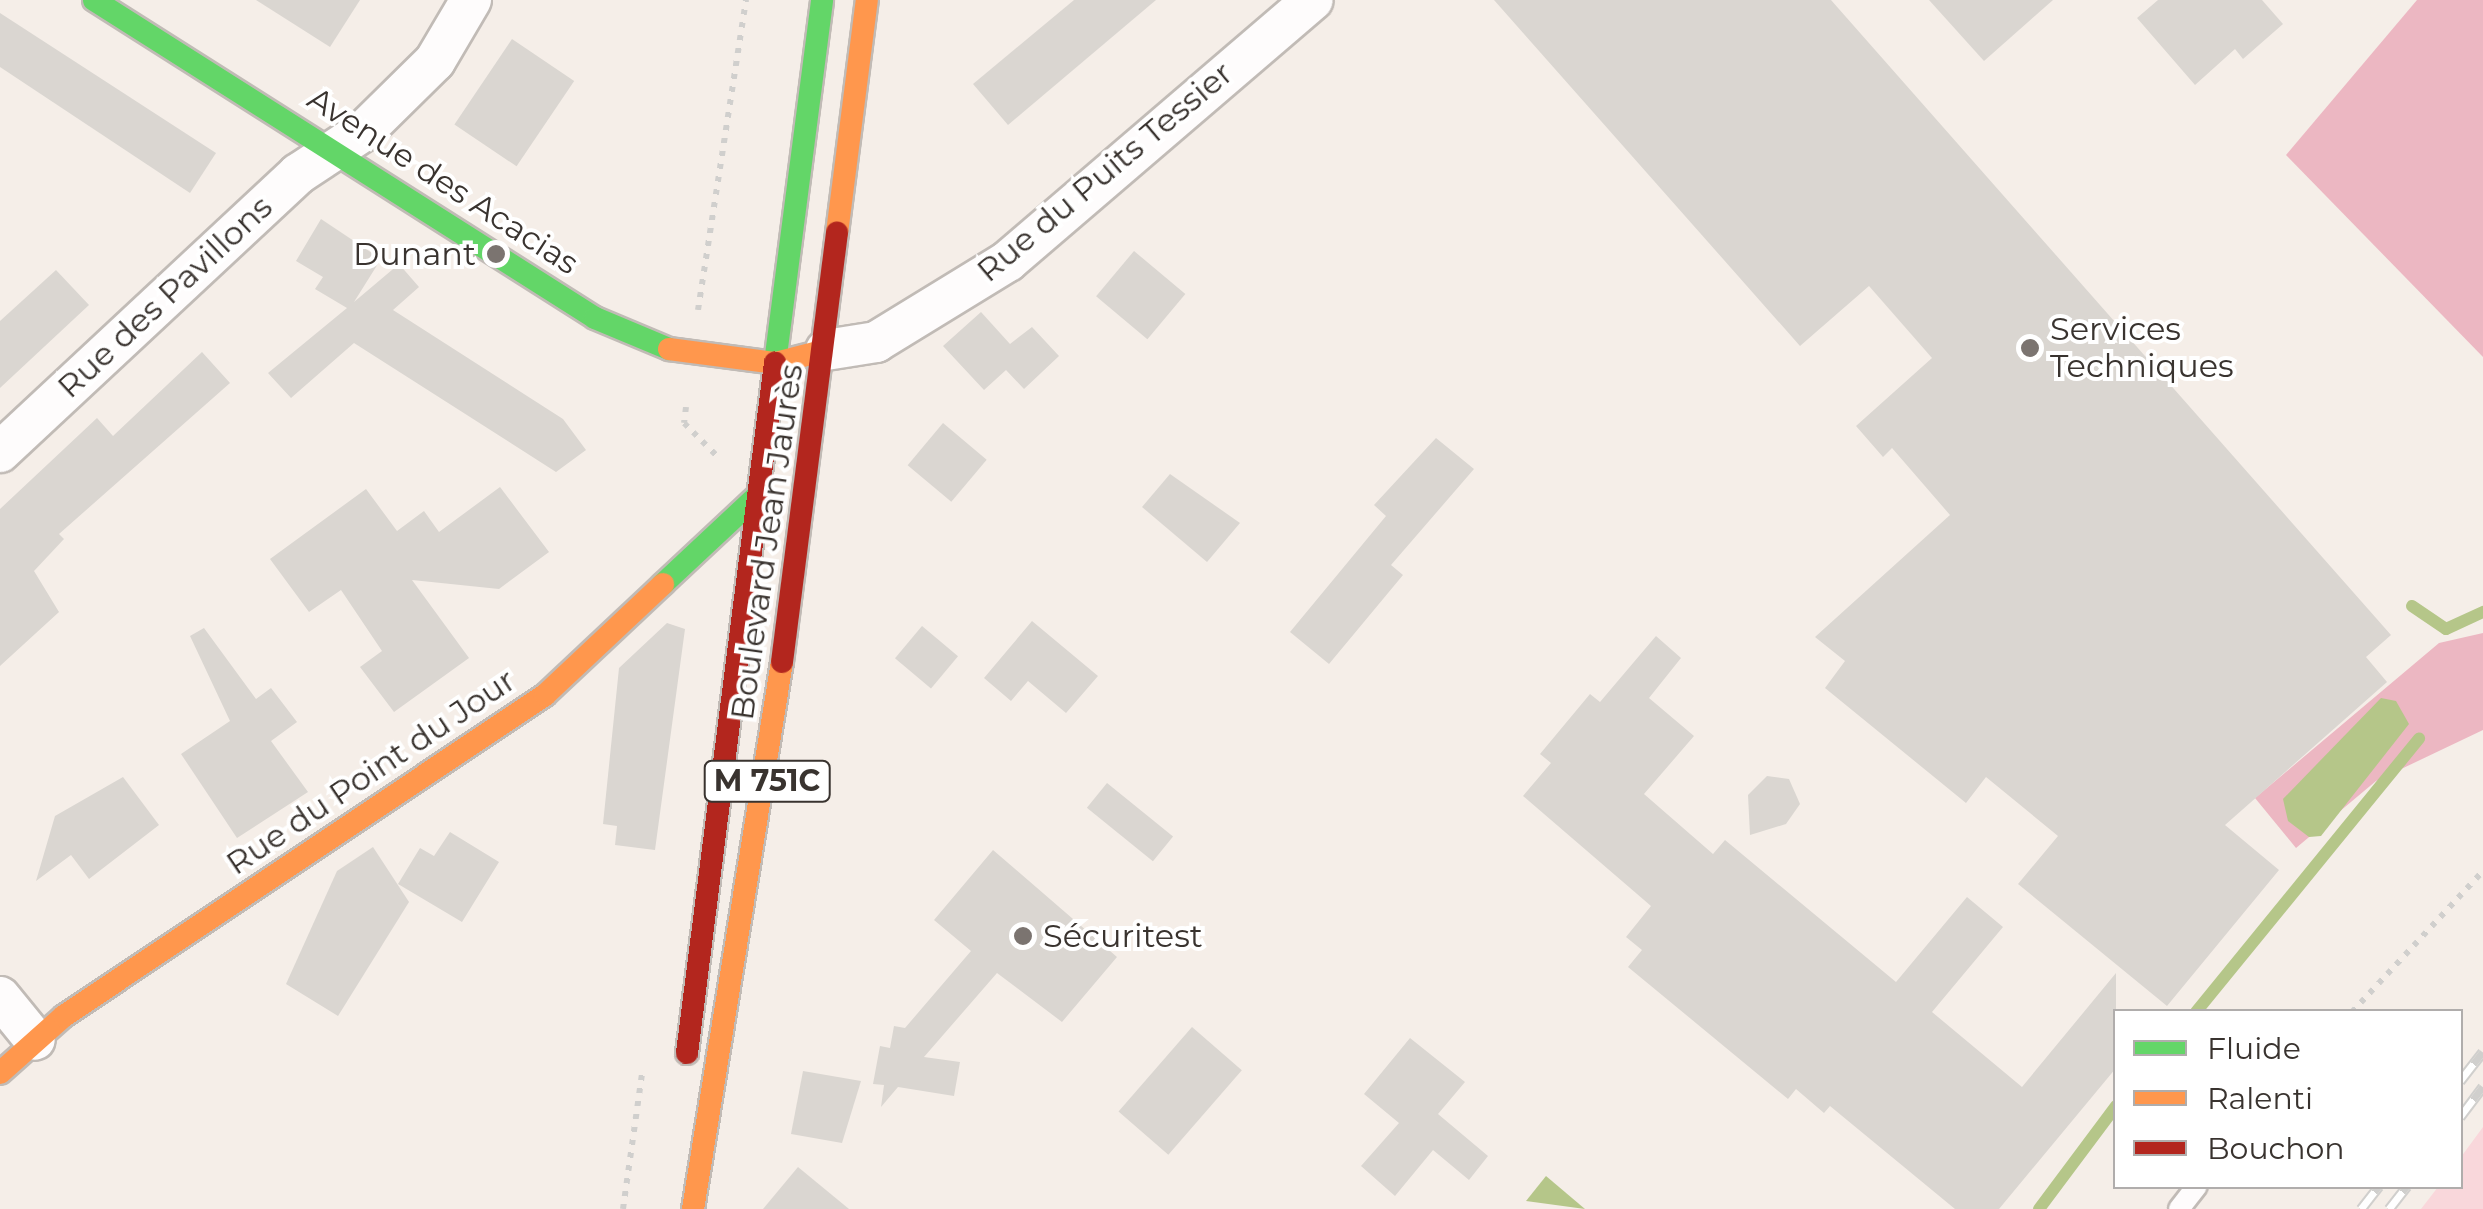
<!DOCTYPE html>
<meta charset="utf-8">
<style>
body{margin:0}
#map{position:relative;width:2483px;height:1209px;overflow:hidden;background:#f5eee8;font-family:Montserrat,sans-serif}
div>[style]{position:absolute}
.green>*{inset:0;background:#f9d7db}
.forest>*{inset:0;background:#ecb7c2}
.water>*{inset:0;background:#b5c689}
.stream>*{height:12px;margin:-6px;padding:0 6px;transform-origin:6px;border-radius:6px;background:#b5c689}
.building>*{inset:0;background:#dad6d1;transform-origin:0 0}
.path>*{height:6px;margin-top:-3px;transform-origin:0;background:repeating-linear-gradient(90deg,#d0cfcd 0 5px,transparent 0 13px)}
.roads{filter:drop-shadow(2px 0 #c1bbb6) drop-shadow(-2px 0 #c1bbb6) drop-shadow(0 2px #c1bbb6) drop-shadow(0 -2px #c1bbb6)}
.lane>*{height:20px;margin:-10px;padding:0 10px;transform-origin:10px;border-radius:10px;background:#fefcfc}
.street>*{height:40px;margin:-20px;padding:0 20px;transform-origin:20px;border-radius:20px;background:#fefcfc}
.fast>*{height:22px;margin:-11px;padding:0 11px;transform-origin:11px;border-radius:11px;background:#63d668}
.slow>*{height:22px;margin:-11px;padding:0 11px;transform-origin:11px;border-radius:11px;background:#ff974d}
.jam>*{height:22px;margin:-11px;padding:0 11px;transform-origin:11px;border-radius:11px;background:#b3261e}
.rail>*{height:11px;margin-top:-5.5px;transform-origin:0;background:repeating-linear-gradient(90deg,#fff 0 22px,#d0cfcd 0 44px);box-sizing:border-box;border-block:2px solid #d0cfcd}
.dots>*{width:28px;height:28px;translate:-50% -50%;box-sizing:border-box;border:5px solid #fff;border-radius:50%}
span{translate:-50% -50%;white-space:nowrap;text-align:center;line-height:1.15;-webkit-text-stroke:8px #fff;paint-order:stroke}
.shield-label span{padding:2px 8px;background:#fff;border:2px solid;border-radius:8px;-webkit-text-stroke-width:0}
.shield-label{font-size:30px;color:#39332f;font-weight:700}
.street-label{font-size:32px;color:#39332f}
.poi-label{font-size:32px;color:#39332f}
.right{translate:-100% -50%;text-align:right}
.left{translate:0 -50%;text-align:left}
.legend{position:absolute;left:2113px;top:1009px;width:350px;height:180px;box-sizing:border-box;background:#fff;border:2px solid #b0adac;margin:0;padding:12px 18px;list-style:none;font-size:30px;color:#39332f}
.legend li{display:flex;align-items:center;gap:20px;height:50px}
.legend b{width:50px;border:2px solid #b0adac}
</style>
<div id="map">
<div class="green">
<div style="clip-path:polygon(2483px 1127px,2483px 1209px,2421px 1209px,2438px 1187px,2460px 1186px,2461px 1157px)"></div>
</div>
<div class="forest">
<div style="clip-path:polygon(2417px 0,2483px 0,2483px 357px,2286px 155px)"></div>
<div style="clip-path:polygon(2483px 633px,2483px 730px,2376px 781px,2296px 848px,2255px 798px,2439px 643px)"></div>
</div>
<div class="water">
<div style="clip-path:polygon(2381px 698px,2396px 701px,2409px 724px,2321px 836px,2309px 837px,2288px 821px,2283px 799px)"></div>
<div style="clip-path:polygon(1546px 1176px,1585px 1209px,1526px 1201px)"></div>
</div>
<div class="stream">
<div style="left:2412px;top:606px;width:41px;rotate:34.1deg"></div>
<div style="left:2446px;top:629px;width:41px;rotate:-24.7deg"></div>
<div style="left:2196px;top:1012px;width:353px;rotate:-50.8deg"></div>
<div style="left:2039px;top:1209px;width:129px;rotate:-53.2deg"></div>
</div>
<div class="building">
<div style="clip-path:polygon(256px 0,360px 0,330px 47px)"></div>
<div style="clip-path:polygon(1074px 0,1156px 0,1008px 125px,973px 84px)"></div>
<div style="clip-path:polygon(1494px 0,1831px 0,2391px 635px,2366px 657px,2387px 682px,2225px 825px,2279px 870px,2167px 1006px,2018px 884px,2058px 836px,1986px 777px,1966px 803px,1825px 688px,1845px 661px,1815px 637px,1950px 515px,1892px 448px,1883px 457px,1856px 426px,1932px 358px,1869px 286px,1800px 346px)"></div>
<div style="clip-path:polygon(1929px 0,2053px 0,1984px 61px)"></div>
<div style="clip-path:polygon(2158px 0,2262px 0,2283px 24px,2243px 59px,2235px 49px,2195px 85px,2137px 18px)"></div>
<div style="clip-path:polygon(0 13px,216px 153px,190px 193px,0 67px)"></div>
<div style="left:512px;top:39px;width:75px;height:103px;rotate:34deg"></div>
<div style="clip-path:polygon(321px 219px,381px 259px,354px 302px,399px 264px,419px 287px,393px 310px,563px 419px,586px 450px,556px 472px,354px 343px,291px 398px,268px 373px,347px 308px,315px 289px,323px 277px,296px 261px)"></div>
<div style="left:1134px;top:251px;width:67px;height:59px;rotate:40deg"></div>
<div style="clip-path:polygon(56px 270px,89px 305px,0 388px,0 321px)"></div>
<div style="clip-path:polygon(981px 312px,1010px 344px,1032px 327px,1059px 356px,1024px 389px,1006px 370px,984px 390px,943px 346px)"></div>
<div style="clip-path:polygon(202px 352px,230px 383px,59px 534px,64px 539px,34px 571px,59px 612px,0 666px,0 509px,97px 418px,113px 436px)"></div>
<div style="left:943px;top:423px;width:57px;height:55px;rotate:40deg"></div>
<div style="clip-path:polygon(1436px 438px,1474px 469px,1391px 565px,1403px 575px,1329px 664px,1290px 632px,1386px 516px,1374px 505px)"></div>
<div style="clip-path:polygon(1170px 474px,1240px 523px,1207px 562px,1142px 507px)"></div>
<div style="clip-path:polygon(500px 487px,549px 552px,499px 589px,412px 580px,469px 658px,394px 712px,360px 667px,382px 651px,341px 590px,309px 612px,270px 559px,366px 489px,397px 531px,424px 511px,439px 532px)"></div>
<div style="clip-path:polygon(1032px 621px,1098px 676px,1066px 713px,1028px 681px,1011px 701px,984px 678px)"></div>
<div style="clip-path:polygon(667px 623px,685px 629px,655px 850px,615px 845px,617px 826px,603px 824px,619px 668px)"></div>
<div style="left:922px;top:626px;width:47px;height:42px;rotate:40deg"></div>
<div style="clip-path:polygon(204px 628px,256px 699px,271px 688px,297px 722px,271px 741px,308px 792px,237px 838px,181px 754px,230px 721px,190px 636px)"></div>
<div style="clip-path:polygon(1656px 636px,1681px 658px,1649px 698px,1694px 736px,1644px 794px,1713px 854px,1725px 840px,1896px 982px,1967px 897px,2003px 927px,1932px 1012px,2022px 1087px,2116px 973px,2116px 1068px,1999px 1209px,1955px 1209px,1830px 1106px,1824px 1113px,1796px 1089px,1788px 1099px,1628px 967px,1642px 950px,1626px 937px,1651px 906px,1523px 796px,1551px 763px,1540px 754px,1590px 694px,1600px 702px)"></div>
<div style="clip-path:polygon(1767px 776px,1789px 779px,1800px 804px,1786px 824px,1750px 835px,1748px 795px)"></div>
<div style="clip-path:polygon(123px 777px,159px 825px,89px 879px,71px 855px,36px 881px,55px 816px)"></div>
<div style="left:1107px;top:783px;width:85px;height:32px;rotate:39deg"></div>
<div style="clip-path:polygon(450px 832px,499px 862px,462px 922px,398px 884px,420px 848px,434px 856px)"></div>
<div style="clip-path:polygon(373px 847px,409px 902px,338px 1016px,286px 984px,337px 871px)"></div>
<div style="clip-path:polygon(993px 850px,1117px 957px,1062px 1022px,997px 973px,924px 1057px,960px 1062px,954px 1096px,898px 1087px,881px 1107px,884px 1085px,873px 1084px,880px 1046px,890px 1048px,894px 1026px,905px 1028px,971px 951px,934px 920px)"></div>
<div style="left:1192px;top:1027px;width:66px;height:112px;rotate:41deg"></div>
<div style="clip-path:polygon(1410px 1038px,1465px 1082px,1438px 1114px,1488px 1156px,1469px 1180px,1433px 1150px,1395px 1196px,1361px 1166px,1399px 1123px,1364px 1094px)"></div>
<div style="clip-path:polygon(803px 1071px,861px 1081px,842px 1143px,791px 1134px)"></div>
<div style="clip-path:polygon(798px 1167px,849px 1209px,763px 1209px)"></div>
</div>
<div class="path">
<div style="left:698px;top:310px;width:314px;rotate:-81.2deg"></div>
<div style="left:686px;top:407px;width:16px;rotate:97deg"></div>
<div style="left:684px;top:423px;width:45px;rotate:45deg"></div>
<div style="left:2352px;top:1012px;width:192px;rotate:-47.1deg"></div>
<div style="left:623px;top:1209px;width:137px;rotate:-82deg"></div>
</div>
<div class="roads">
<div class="lane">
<div style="left:2179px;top:1209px;width:29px;rotate:-52deg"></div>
</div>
<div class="street">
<div style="left:826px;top:350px;width:51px;rotate:-9.1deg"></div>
<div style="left:876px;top:342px;width:155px;rotate:-31.5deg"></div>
<div style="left:1008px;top:261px;width:401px;rotate:-40.6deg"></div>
<div style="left:0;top:452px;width:408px;rotate:-43deg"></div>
<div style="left:298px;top:174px;width:80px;rotate:-33.3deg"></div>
<div style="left:365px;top:130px;width:98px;rotate:-44.6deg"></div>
<div style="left:435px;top:61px;width:71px;rotate:-59.5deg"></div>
<div style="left:0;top:997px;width:55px;rotate:50.9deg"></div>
</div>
<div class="fast">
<div style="left:94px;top:0;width:593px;rotate:32.4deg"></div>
<div style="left:595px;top:318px;width:80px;rotate:22.7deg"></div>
<div style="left:775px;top:363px;width:366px;rotate:-82.6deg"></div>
<div style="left:663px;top:584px;width:127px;rotate:-43.1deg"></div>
</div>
<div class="slow">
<div style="left:837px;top:233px;width:235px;rotate:-82.7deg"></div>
<div style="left:669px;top:349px;width:108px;rotate:7.5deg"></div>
<div style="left:776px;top:363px;width:43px;rotate:-14.7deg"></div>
<div style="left:0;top:1073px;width:86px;rotate:-41.7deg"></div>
<div style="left:64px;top:1016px;width:578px;rotate:-33.72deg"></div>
<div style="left:545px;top:695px;width:162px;rotate:-43.2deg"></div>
<div style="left:693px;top:1209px;width:554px;rotate:-80.76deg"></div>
</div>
<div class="jam">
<div style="left:782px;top:662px;width:433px;rotate:-82.7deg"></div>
<div style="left:687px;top:1053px;width:696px;rotate:-82.73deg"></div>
</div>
</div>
<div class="rail">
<div style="left:2460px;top:1081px;width:37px;rotate:-52deg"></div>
<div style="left:2460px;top:1117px;width:38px;rotate:-53deg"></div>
<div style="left:2361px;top:1209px;width:29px;rotate:-52deg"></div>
<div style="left:2389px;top:1209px;width:29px;rotate:-52deg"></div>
</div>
<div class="dots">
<div style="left:496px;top:254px;background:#7b7470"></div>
<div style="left:2030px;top:348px;background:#7b7470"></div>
<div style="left:1023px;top:936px;background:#7b7470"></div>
</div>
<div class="shield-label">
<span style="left:767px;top:781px">M 751C</span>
</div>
<div class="street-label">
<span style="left:1105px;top:172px;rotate:-40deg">Rue du Puits Tessier</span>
<span style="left:443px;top:181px;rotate:33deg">Avenue des Acacias</span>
<span style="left:165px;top:297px;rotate:-43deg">Rue des Pavillons</span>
<span style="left:767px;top:542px;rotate:-82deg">Boulevard Jean Jaurès</span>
<span style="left:371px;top:772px;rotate:-34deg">Rue du Point du Jour</span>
</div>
<div class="poi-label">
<span class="right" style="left:476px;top:254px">Dunant</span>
<span class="left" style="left:2050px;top:348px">Services<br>Techniques</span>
<span class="left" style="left:1043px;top:936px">Sécuritest</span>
</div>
<ul class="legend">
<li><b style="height:12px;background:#63d668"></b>Fluide</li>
<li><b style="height:12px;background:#ff974d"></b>Ralenti</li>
<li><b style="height:12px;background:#b3261e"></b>Bouchon</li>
</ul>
</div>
